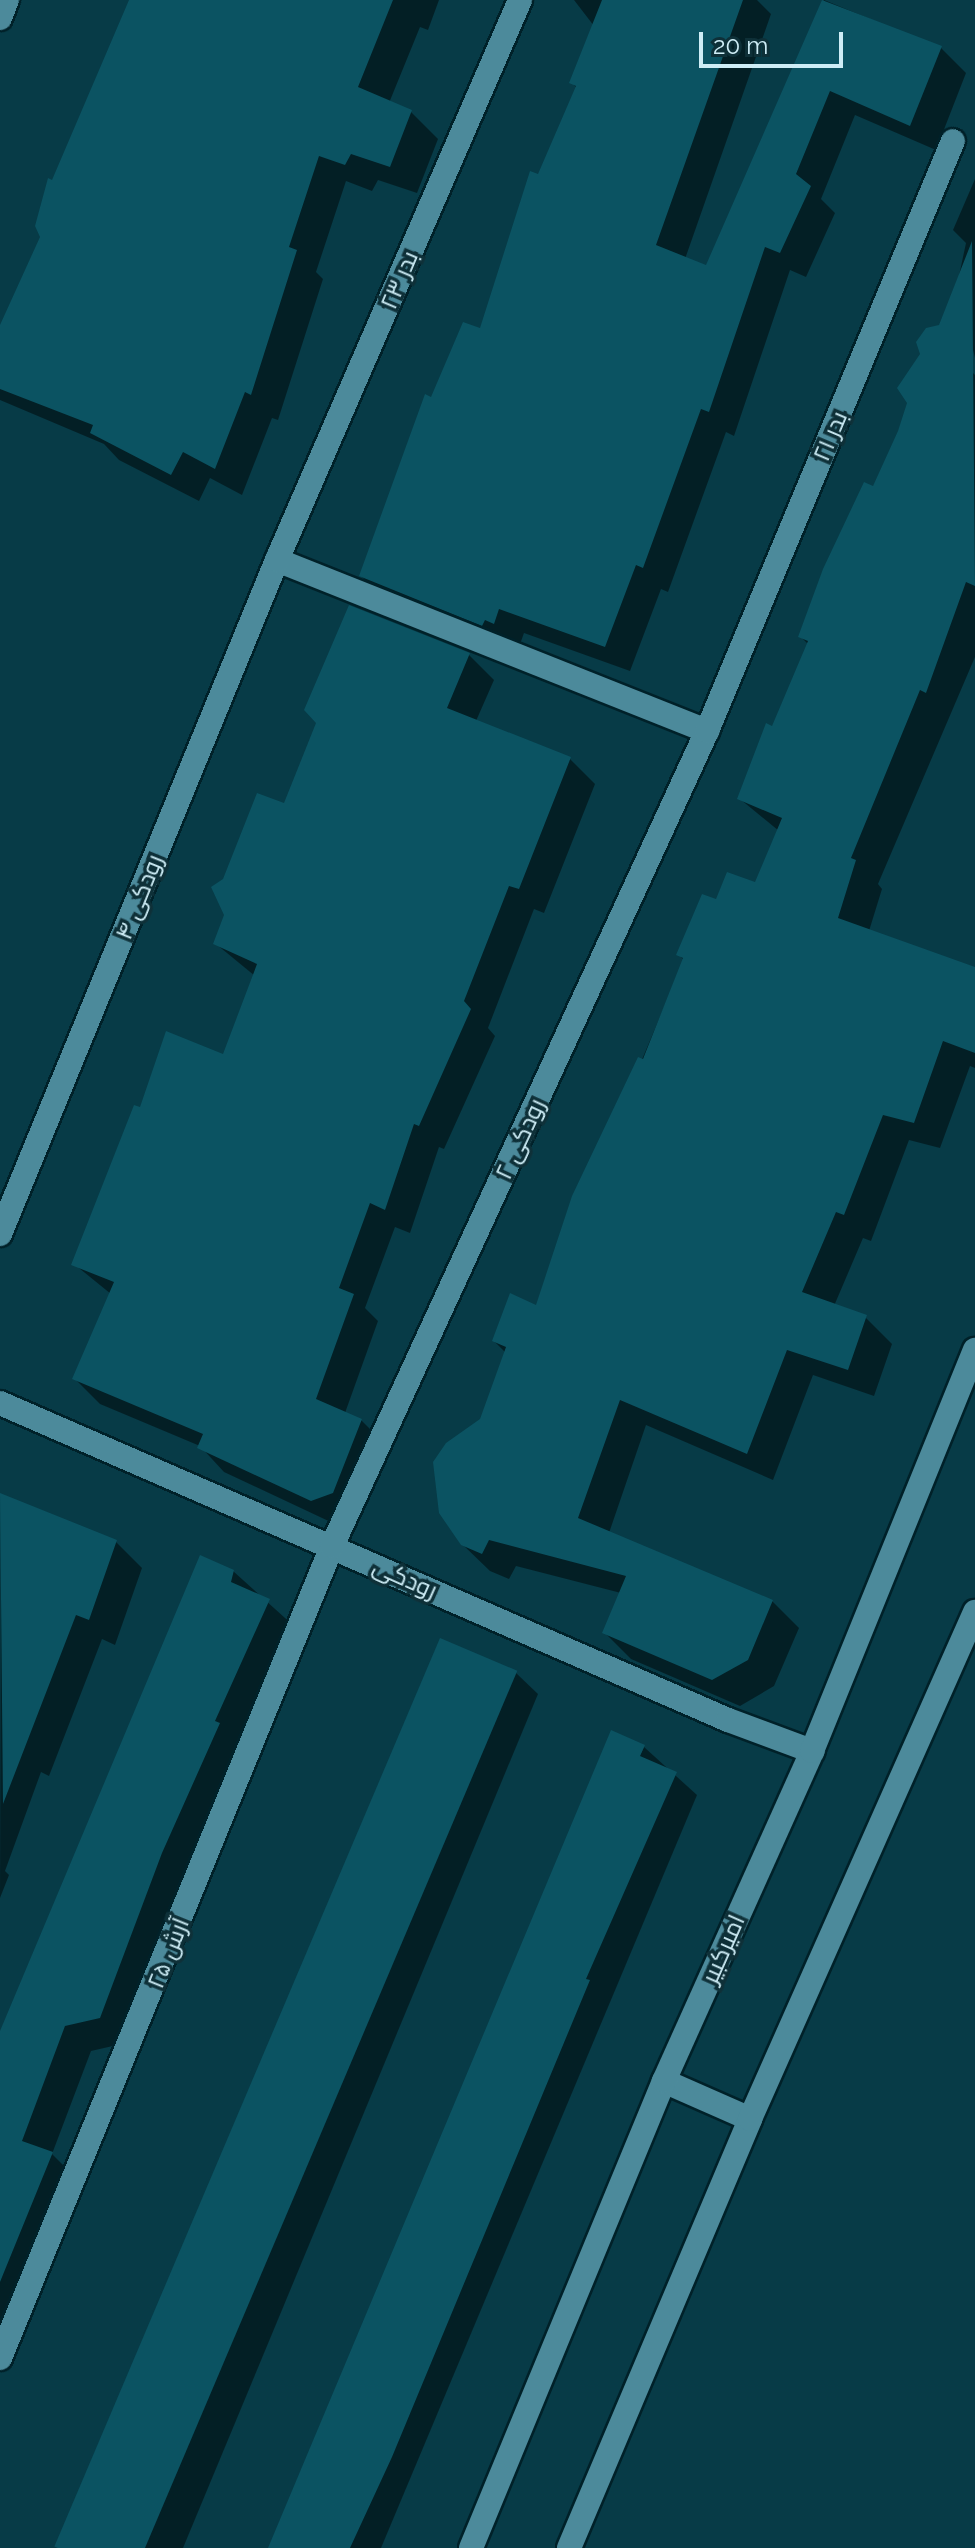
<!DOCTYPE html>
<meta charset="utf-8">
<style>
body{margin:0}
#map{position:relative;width:975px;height:2548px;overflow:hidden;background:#073b47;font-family:Raleway,Cairo,sans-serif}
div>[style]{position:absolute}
.shadow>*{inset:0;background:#0007}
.building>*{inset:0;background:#0b5362;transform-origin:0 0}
.roads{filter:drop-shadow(2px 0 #002129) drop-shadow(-2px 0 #002129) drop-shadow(0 2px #002129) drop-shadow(0 -2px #002129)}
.street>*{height:24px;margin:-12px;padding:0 12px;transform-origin:12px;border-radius:12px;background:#4c8a9b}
.secondary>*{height:24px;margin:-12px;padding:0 12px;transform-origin:12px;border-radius:12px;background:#4c8a9b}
span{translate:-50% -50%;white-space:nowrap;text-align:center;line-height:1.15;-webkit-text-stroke:7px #0e3038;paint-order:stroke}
.street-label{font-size:24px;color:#ceedf6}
.scale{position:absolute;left:699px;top:32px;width:144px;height:36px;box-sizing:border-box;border:4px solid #ceedf6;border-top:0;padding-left:10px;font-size:24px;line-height:28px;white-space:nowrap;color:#ceedf6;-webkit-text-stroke:6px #0e3038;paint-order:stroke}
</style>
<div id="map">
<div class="shadow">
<div style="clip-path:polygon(132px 0,439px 0,428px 30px,420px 27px,389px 103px,411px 112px,438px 139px,417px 193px,378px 180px,372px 191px,346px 181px,316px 272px,323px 279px,278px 420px,272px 418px,242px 495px,210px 478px,199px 501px,119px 460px,104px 444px,0 400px,0 334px,43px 237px,53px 182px)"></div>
<div style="clip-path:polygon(574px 0,757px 0,771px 14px,685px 259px,707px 267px,824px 0,941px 48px,966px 73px,936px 150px,855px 115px,821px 199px,835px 213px,806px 277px,790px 270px,734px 436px,726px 432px,668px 592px,661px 589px,630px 671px,524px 633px,519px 647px,386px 601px,361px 576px,432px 399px,482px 331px,577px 88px,571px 82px,594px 26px)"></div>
<div style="clip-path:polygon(975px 179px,975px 358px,957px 285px,966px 243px,953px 230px)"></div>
<div style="clip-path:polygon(935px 335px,975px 375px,975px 657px,878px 884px,882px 889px,869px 931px,975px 969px,975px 1068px,970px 1066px,940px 1148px,909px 1140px,871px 1241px,863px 1238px,834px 1306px,865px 1317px,892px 1344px,874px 1396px,813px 1375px,773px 1480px,646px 1425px,609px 1533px,772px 1601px,799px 1628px,774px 1686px,740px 1706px,631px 1659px,604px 1632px,621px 1593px,516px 1566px,509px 1579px,490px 1571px,462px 1544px,481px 1420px,506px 1353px,494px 1341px,537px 1308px,684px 960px,679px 955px,717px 901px,756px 884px,779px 831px,740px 799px,809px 645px,800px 636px,900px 432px)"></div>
<div style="clip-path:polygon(350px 607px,469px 655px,494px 680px,476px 721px,570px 759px,595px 784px,544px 913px,534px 909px,488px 1028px,495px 1036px,444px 1149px,439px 1147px,410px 1233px,395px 1227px,365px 1308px,378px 1321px,345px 1413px,361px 1420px,386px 1445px,337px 1525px,224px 1472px,200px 1446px,100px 1404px,75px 1379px,111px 1294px,74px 1264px,141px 1110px,224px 1056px,255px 976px,216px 944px,226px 915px,224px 880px,285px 806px,318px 723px)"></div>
<div style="clip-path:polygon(1px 1495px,116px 1542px,142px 1568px,115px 1645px,102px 1639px,49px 1776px,41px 1772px,5px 1871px,9px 1875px,0 1898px)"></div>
<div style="clip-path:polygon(233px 1571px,295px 1627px,126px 2043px,91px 2051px,52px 2154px,78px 2180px,0 2327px,0 2034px)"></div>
<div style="clip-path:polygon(516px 1673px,538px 1694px,183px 2548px,60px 2548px)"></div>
<div style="clip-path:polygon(644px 1747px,697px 1795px,381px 2548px,272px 2548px)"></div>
</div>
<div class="building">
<div style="clip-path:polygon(129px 0,393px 0,358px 87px,412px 110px,390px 167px,351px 154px,345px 165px,319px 156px,289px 247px,297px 250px,251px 395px,245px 392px,215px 469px,183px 452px,171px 475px,90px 433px,93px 425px,0 389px,0 325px,40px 237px,35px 226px,48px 178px,52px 180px)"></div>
<div style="clip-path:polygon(602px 0,743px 0,656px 245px,706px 265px,822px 0,942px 46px,910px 126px,830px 91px,796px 174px,811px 186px,780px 253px,765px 247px,709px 412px,701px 409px,643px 568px,636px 565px,605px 647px,499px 609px,494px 624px,485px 620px,482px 626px,359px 576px,425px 394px,431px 397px,463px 322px,480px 328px,530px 171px,538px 174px,576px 86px,569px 83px)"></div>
<div style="clip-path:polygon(972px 241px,975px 586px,966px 582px,926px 693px,920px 690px,851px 858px,856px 860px,838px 918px,975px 967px,975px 1053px,943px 1041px,914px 1123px,883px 1115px,844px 1215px,836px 1212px,802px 1292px,867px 1315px,848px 1370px,787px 1350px,747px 1454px,620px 1400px,578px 1518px,773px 1600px,748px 1660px,712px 1680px,602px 1633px,626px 1576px,489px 1540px,482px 1554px,461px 1545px,439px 1513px,433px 1462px,446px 1443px,480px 1419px,506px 1347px,492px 1341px,510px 1293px,536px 1305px,572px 1196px,638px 1057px,643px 1059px,683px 958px,676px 955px,702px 894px,716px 899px,727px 872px,755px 882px,782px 818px,737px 799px,766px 723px,772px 726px,808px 641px,798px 637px,823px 569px,864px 482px,873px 486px,898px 431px,907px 403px,897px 388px,920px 354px,916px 342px,926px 328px,939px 325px)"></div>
<div style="clip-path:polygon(349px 605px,470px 653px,447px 708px,571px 757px,519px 889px,509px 886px,464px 1001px,471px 1009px,419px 1126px,414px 1124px,385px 1210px,370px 1203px,339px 1288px,354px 1294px,316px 1399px,362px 1419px,333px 1493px,311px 1501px,197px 1448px,203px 1434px,72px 1379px,114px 1282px,71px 1265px,134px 1105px,140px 1107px,166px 1031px,223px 1054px,257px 964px,213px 944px,224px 915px,211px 887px,223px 879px,257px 793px,284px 803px,316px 723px,304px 710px)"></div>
<div style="clip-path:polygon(0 1493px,117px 1540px,89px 1620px,76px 1615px,3px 1804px)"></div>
<div style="clip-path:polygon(200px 1555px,234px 1570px,231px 1582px,270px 1599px,215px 1721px,220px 1723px,162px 1853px,100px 2018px,65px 2026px,22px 2141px,53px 2152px,0 2282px,0 2031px)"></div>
<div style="left:440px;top:1638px;width:84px;height:987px;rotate:23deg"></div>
<div style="clip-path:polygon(611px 1730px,645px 1745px,640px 1756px,677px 1772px,586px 1979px,590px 1980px,392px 2457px,350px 2548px,268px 2548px)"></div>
</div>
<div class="roads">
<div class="street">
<div style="left:0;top:18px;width:19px;rotate:-69deg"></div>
<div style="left:277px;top:560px;width:463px;rotate:21.7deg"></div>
<div style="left:0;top:1234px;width:729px;rotate:-67.66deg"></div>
<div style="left:277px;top:560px;width:610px;rotate:-66.54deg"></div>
<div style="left:0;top:1403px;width:794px;rotate:23.53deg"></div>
<div style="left:728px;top:1720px;width:90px;rotate:20.3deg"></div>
<div style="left:0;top:2358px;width:877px;rotate:-67.76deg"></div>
<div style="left:332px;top:1546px;width:897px;rotate:-65.29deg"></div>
<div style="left:707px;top:731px;width:639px;rotate:-67.37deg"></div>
</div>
<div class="secondary">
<div style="left:664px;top:2081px;width:94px;rotate:23.8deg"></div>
<div style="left:471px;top:2548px;width:505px;rotate:-67.55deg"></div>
<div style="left:664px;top:2081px;width:362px;rotate:-65.8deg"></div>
<div style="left:812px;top:1751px;width:433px;rotate:-67.9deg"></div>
<div style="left:569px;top:2548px;width:466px;rotate:-67.1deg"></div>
<div style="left:750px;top:2119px;width:555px;rotate:-66.07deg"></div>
</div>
</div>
<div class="street-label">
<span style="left:399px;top:280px;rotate:-67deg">بدر ۲۳</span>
<span style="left:830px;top:436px;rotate:-67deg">بدر ۲۱</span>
<span style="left:139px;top:897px;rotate:-68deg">رودکی ۴</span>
<span style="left:520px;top:1139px;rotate:-65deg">رودکی ۲</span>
<span style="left:405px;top:1578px;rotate:24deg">رودکی</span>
<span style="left:723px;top:1949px;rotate:-66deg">امیرکبیر</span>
<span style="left:168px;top:1953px;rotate:-68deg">آرش ۲۵</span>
</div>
<div class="scale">20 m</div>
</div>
